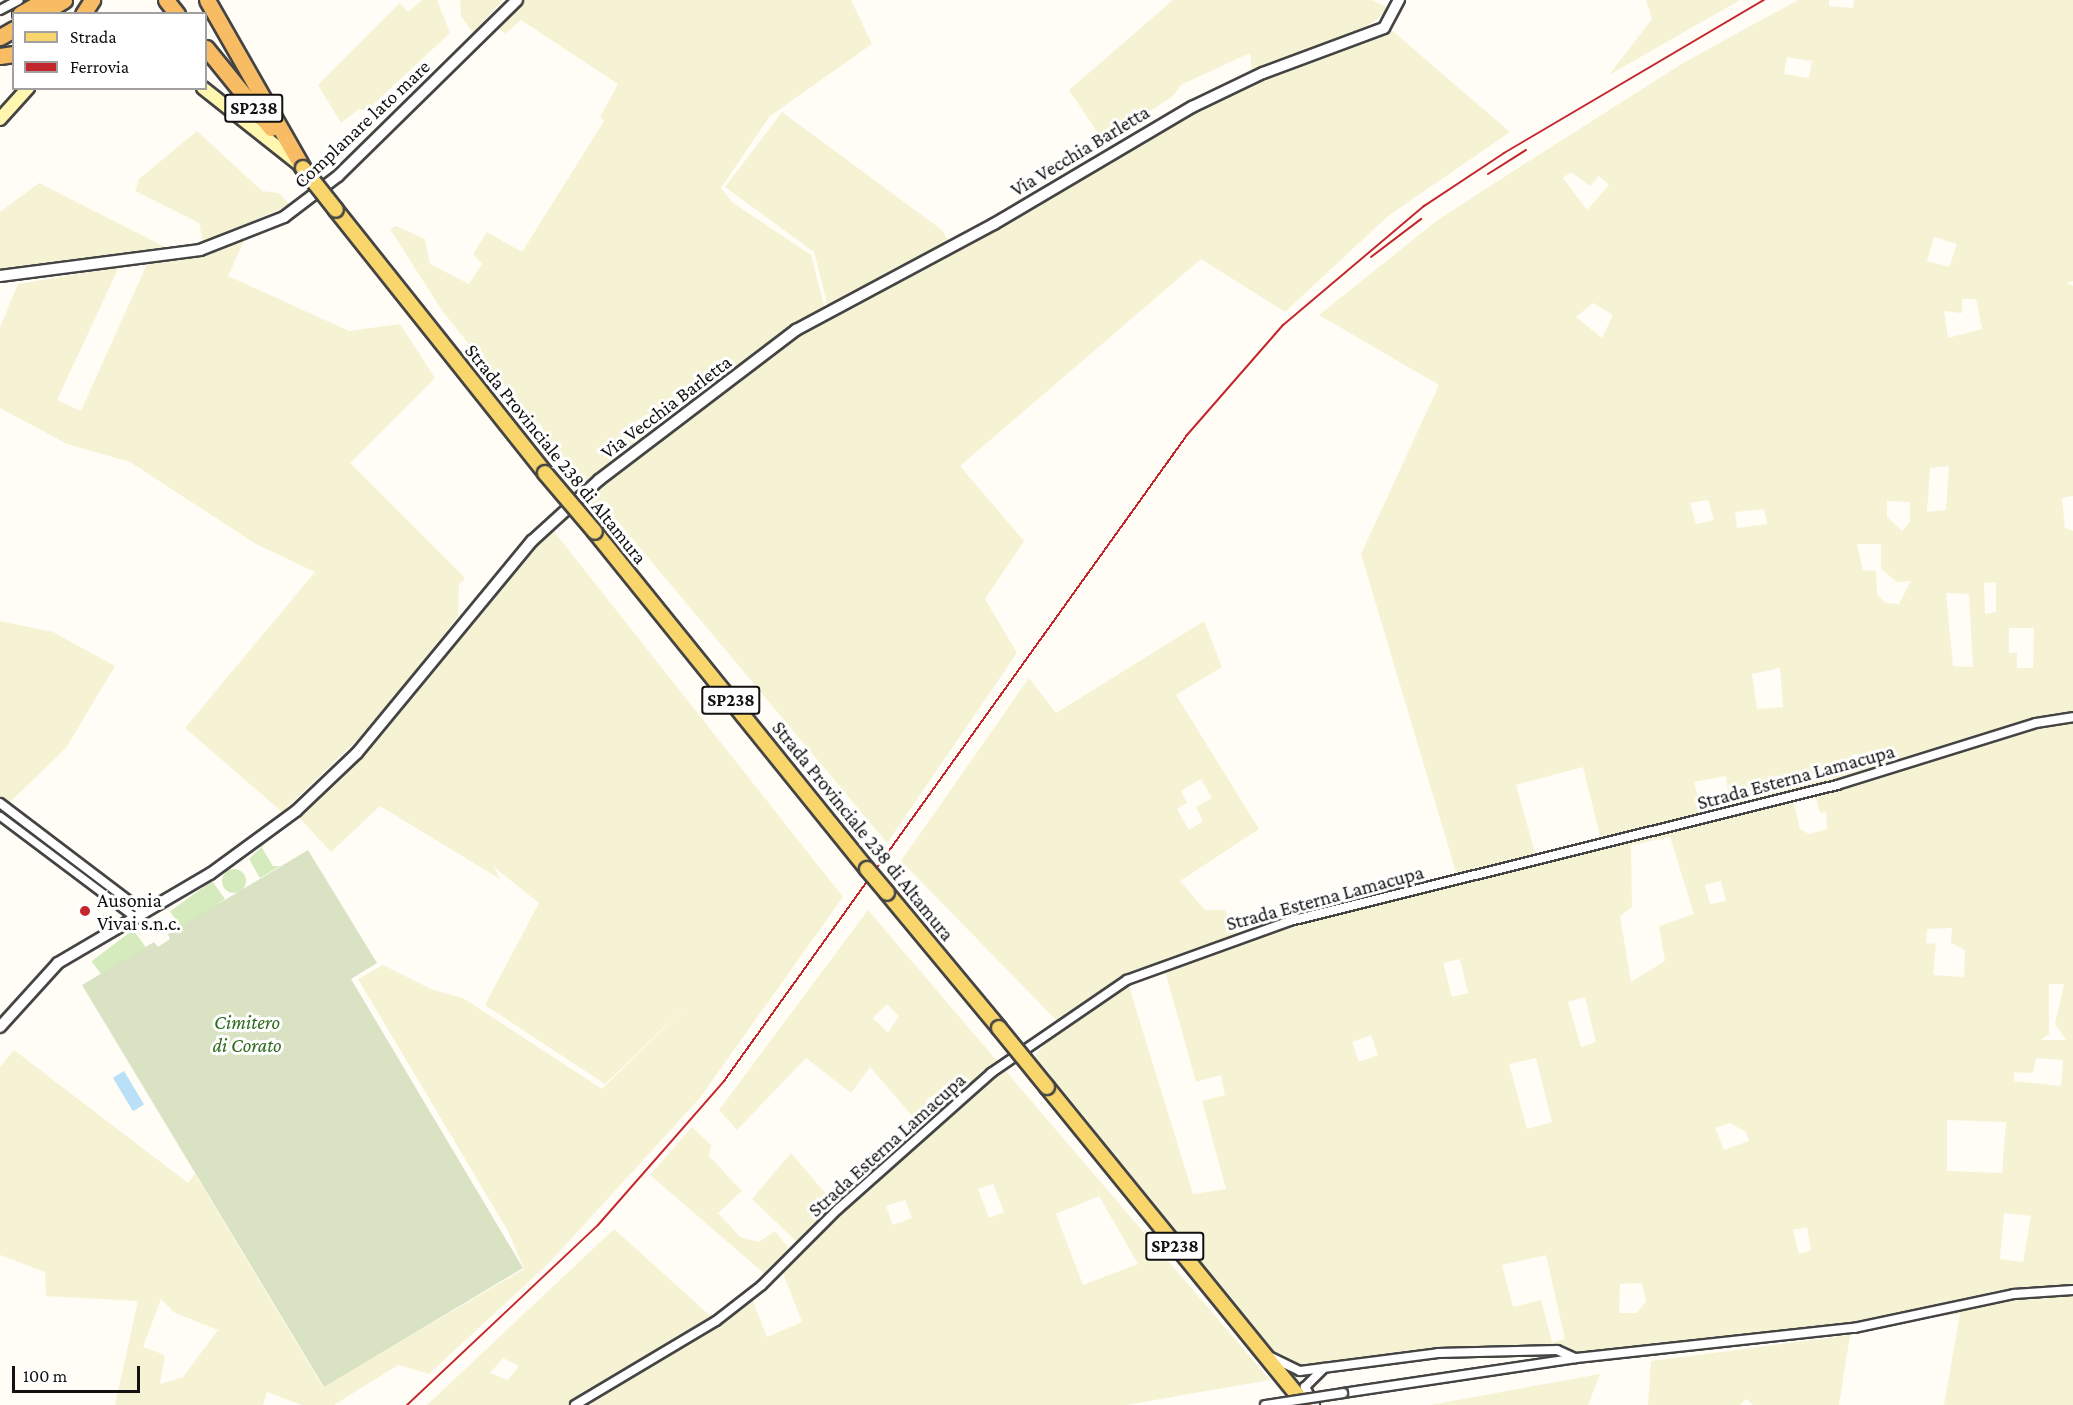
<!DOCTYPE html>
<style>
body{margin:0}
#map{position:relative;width:2073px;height:1405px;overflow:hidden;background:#fffdf5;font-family:"Crimson Pro",serif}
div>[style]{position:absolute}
.farmland>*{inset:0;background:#f6f3d4}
.green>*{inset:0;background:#d5ebbd;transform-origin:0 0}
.round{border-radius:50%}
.cemetery>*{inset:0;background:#d9e3c4}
.water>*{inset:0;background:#b9e0f7;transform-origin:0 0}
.roads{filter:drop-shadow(2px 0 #444) drop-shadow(-2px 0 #444) drop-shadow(0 2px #444) drop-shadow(0 -2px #444)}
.pedestrian>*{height:7px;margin:-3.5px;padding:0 3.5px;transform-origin:3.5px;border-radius:3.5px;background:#fff}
.minor>*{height:8px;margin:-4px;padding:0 4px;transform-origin:4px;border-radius:4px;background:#fff}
.tertiary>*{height:10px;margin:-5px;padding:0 5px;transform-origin:5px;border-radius:5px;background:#fff}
.secondary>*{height:12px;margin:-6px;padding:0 6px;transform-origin:6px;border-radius:6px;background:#fff6b0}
.primary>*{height:14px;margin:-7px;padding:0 7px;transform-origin:7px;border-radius:7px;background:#f9d66b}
.trunk>*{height:15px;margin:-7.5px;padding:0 7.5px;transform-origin:7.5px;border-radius:7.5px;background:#f7bc64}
.rail>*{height:2px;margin:-1px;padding:0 1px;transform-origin:1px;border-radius:1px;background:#c4262e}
.bridges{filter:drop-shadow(2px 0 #444) drop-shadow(-2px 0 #444) drop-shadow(0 2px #444) drop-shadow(0 -2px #444)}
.minor-bridge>*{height:8px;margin:-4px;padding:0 4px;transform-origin:4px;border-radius:4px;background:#fff}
.primary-bridge>*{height:14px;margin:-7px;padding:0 7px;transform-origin:7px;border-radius:7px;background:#f9d66b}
.dots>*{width:16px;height:16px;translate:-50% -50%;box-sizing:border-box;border:3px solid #fff;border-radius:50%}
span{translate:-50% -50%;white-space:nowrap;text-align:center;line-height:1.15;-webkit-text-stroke:6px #fff;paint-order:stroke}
.shield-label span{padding:2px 4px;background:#fff;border:2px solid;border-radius:4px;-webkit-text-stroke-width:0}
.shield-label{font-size:18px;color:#111;font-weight:700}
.street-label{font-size:20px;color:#111}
.poi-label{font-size:20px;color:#111}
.left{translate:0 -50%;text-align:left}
.park-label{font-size:20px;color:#2f6b1f;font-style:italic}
.legend{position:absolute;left:12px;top:12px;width:195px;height:78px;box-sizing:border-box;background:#fff;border:2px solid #a0a0a0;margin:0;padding:8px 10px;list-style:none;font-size:18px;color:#111}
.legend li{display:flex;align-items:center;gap:12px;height:30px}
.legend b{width:30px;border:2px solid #a0a0a0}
.scale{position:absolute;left:12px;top:1366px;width:128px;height:27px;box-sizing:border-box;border:3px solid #111;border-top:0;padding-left:8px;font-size:18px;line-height:21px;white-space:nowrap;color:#111;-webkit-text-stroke:4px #fff;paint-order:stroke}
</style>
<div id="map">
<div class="farmland">
<div style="clip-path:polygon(422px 0,437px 0,450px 33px,366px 111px,359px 109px,341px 123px,318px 85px,400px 3px,408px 12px)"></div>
<div style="clip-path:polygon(460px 0,503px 0,473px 33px,461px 16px)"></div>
<div style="clip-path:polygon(520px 0,851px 0,872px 44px,770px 116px,721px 188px,732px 202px,811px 255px,825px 309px,573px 496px,568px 467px,443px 312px,390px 229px,396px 226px,425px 239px,430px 264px,469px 284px,482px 264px,473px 254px,487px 232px,522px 252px,604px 121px,600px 117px,618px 84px,521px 20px,505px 34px,497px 26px)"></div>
<div style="clip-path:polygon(1173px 0,1372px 0,1391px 9px,1353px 36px,1252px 71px,1250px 53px,1181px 85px,1173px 96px,1104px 142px,1069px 90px)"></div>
<div style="clip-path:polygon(1646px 0,1740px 0,1609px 75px,1652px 19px)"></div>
<div style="clip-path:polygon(evenodd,1798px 0,1829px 0,1829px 6px,1853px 8px,1854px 0,2073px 0,2073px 281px,2066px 283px,2073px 286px,2073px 496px,2062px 498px,2065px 528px,2073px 531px,2073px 1405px,1944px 1405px,1960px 1314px,1576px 1358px,1557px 1350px,1438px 1353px,1287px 1368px,1035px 1056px,1061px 1025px,901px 861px,1029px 678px,1056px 713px,1204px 621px,1222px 667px,1176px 695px,1259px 829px,1180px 881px,1205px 910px,1225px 910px,1239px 937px,1127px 980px,1193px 1194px,1226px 1189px,1202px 1101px,1225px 1095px,1221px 1075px,1196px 1082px,1165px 971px,1253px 939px,1458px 879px,1361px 554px,1439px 385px,1319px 315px,1435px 222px,1490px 186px,1683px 63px,1798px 0,1787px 57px,1812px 61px,1809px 78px,1784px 74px,1787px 57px,1798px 0,1571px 172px,1590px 186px,1599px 176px,1609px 185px,1587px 210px,1563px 178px,1571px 172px,1798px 0,1934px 237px,1957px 244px,1949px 267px,1927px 261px,1934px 237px,1798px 0,1962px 299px,1976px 299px,1982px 329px,1948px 338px,1944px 311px,1962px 313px,1962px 299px,1798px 0,1593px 303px,1613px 315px,1602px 338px,1576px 317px,1593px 303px,1798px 0,1949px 466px,1946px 510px,1927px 512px,1930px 468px,1949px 466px,1798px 0,1708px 500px,1714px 520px,1696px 524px,1690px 503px,1708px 500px,1798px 0,1887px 501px,1910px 502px,1910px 522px,1902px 531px,1887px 517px,1887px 501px,1798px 0,1764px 509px,1767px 524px,1737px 528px,1735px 512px,1764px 509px,1798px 0,1857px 544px,1881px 544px,1881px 569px,1897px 582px,1911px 581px,1899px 604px,1885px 603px,1877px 594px,1876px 571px,1863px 570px,1857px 544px,1798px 0,1996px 582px,1996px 612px,1985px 614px,1984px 583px,1996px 582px,1798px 0,1946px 593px,1969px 594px,1973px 667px,1953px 666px,1946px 593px,1798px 0,2009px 628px,2034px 628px,2033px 668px,2017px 668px,2017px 653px,2009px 653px,2009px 628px,1798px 0,1780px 668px,1783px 707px,1757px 709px,1752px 674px,1780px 668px,1798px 0,1583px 767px,1601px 840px,1536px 856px,1516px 785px,1583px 767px,1798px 0,1726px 776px,1731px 816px,1705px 823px,1694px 782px,1726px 776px,1798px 0,1201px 779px,1212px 798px,1196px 807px,1203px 821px,1189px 830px,1177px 809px,1187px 803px,1181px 791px,1201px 779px,1798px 0,1815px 795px,1820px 813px,1826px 812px,1827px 829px,1809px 834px,1800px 829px,1793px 800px,1815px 795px,1798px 0,1670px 837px,1694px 914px,1659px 926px,1665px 961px,1631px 982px,1620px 916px,1632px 907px,1631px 845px,1670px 837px,1798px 0,1721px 881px,1726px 901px,1710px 904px,1705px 885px,1721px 881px,1798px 0,1952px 928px,1951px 943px,1965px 950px,1964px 977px,1933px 975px,1936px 944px,1926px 943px,1927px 929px,1952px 928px,1798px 0,1460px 959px,1468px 993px,1452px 997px,1443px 963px,1460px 959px,1798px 0,2049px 984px,2064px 984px,2055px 1024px,2066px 1040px,2041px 1040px,2049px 1034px,2049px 984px,1798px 0,1585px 997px,1596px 1042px,1581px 1047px,1568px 1002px,1585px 997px,1798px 0,1371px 1035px,1378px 1055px,1359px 1062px,1352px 1042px,1371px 1035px,1798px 0,1536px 1058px,1552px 1122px,1527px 1129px,1509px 1064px,1536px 1058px,1798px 0,2036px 1058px,2063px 1060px,2061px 1086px,2014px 1081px,2014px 1072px,2033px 1073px,2036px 1058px,1798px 0,1947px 1120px,2006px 1122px,2002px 1173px,1947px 1171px,1947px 1120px,1798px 0,1730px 1123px,1746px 1132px,1749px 1141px,1724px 1150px,1715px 1128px,1730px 1123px,1798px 0,2004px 1213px,2031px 1216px,2023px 1262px,2000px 1259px,2004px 1213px,1798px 0,1807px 1227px,1811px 1250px,1799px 1254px,1793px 1230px,1807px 1227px,1798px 0,1546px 1255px,1565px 1339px,1552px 1342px,1541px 1300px,1513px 1307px,1502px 1265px,1546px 1255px,1798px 0,1642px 1283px,1646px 1301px,1637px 1313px,1619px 1313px,1620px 1284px,1642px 1283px)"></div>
<div style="clip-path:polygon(1389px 28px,1510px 132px,1388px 216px,1285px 312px,1201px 259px,960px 466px,1024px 541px,985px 599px,1017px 653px,887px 843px,610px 512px,578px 502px,808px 326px,1251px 79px)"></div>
<div style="clip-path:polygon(782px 112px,942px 230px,949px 242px,828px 307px,814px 252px,725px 187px)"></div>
<div style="clip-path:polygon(197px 131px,262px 191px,279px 193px,290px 205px,203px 242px,199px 223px,135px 191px,139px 179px)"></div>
<div style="clip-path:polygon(39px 183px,169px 249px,0 269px,0 212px)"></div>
<div style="clip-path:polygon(244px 241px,228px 276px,349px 331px,400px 324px,435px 378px,350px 463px,465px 578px,459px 585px,458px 616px,375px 723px,282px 812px,185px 728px,315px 572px,256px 544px,130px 462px,67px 444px,0 408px,0 327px,18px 284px,119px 267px,57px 400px,81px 411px,147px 264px)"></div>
<div style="clip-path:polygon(evenodd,552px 529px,843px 897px,699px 1099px,549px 1263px,429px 1374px,398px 1365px,334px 1405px,302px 1405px,267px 1392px,263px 1405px,115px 1405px,138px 1301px,46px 1296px,45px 1272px,0 1255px,0 1067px,14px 1050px,188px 1183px,195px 1174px,323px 1387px,524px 1269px,509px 1233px,358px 979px,383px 965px,433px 990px,463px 998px,602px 1089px,696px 997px,605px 1084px,485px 1005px,539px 903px,494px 867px,500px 879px,380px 806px,331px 852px,295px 813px,383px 730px,488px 594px,552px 529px,161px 1299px,175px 1313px,218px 1330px,183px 1377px,160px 1384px,165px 1355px,143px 1347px,161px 1299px)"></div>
<div style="clip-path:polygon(0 621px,53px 632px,115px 666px,66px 748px,6px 806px,0 801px)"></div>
<div style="clip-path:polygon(evenodd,868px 910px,1270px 1380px,1126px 1405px,427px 1405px,614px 1229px,716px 1321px,750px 1294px,767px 1337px,802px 1322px,781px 1268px,801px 1246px,752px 1199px,791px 1153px,838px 1208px,925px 1131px,870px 1067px,851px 1093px,806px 1058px,737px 1130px,719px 1110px,868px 910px,887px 1004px,899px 1016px,888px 1033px,873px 1018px,887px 1004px,868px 910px,993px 1184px,1004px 1212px,989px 1218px,978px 1189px,993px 1184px,868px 910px,1099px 1196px,1138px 1264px,1083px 1285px,1056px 1214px,1099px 1196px,868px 910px,905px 1200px,912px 1218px,893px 1225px,886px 1206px,905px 1200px,868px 910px,503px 1358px,519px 1366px,508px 1380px,490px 1373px,503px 1358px)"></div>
<div style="clip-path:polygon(692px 1127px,711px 1145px,709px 1156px,742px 1191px,718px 1213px,740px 1237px,759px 1242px,775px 1231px,791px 1251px,766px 1275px,650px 1175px)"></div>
<div style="clip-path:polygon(1850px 1335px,1839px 1405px,1753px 1405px,1746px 1399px,1740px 1405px,1648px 1405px,1651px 1361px)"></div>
<div style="clip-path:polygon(1600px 1374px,1588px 1405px,1430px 1405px)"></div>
</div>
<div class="green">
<div style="clip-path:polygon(265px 843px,262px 848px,273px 866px,280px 866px,260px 878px,249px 859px)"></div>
<div class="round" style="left:222px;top:869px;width:24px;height:24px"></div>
<div style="left:212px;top:881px;width:22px;height:52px;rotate:54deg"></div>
<div style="left:133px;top:930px;width:21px;height:52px;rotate:53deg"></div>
</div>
<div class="cemetery">
<div style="clip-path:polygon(308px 850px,377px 963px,351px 979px,523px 1268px,324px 1387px,82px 985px,154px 942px,158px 947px,170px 939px,168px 934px)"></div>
</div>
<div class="water">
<div style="left:124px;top:1071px;width:39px;height:13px;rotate:59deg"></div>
</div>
<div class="roads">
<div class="pedestrian">
<div style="left:0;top:816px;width:171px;rotate:36.9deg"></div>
</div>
<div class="minor">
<div style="left:0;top:10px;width:21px;rotate:-28deg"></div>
<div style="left:0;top:803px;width:182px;rotate:37.2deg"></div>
<div style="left:1271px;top:1357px;width:32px;rotate:26deg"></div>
<div style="left:1300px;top:1371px;width:139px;rotate:-7.4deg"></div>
<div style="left:1438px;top:1353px;width:119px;rotate:-1.4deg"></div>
<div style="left:1557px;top:1350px;width:20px;rotate:24deg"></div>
<div style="left:1343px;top:1393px;width:236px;rotate:-8.5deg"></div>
<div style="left:1576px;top:1358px;width:280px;rotate:-6.2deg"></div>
<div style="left:1854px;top:1328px;width:164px;rotate:-12deg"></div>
<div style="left:2014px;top:1294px;width:59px;rotate:-3.9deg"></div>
<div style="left:575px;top:1405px;width:164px;rotate:-30.8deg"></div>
<div style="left:716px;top:1321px;width:58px;rotate:-38deg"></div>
<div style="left:762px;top:1285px;width:107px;rotate:-45deg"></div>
<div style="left:838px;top:1209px;width:205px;rotate:-41.6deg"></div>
<div style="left:991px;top:1073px;width:165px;rotate:-34.4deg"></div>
<div style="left:1127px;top:980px;width:173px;rotate:-19.9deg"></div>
<div style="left:1290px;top:921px;width:564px;rotate:-13.96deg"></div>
<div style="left:1837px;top:785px;width:208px;rotate:-17.3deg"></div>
<div style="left:2036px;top:723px;width:37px;rotate:-9deg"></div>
<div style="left:1315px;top:1405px;width:21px;rotate:-119deg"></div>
<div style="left:1305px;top:1387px;width:27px;rotate:-45deg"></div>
</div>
<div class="tertiary">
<div style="left:0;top:276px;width:202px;rotate:-7.4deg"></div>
<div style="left:200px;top:250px;width:90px;rotate:-21.4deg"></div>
<div style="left:284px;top:217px;width:68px;rotate:-37.2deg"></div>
<div style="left:338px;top:176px;width:251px;rotate:-44.5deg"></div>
<div style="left:0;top:1027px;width:86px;rotate:-47.8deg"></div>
<div style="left:58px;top:963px;width:176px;rotate:-30.4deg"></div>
<div style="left:210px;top:874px;width:107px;rotate:-36.2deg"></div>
<div style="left:296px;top:811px;width:84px;rotate:-43.6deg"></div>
<div style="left:357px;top:753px;width:275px;rotate:-50.5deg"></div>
<div style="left:532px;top:541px;width:91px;rotate:-42.3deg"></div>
<div style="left:599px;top:480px;width:248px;rotate:-37.3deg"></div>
<div style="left:796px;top:330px;width:225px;rotate:-28.2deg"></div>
<div style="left:994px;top:224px;width:230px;rotate:-30.6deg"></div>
<div style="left:1192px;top:107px;width:79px;rotate:-25.6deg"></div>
<div style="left:1263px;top:73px;width:129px;rotate:-20.4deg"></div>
<div style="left:1384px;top:28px;width:32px;rotate:-62deg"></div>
</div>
<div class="secondary">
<div style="left:203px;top:88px;width:122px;rotate:38.4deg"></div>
<div style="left:0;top:119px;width:42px;rotate:-47.9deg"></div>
</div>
<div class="primary">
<div style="left:336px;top:210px;width:336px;rotate:51.5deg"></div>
<div style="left:595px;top:532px;width:433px;rotate:51.1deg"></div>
<div style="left:887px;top:893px;width:175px;rotate:50.3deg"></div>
<div style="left:1047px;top:1087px;width:409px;rotate:50.9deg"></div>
</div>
<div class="trunk">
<div style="left:166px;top:0;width:18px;rotate:52deg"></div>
<div style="left:207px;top:0;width:193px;rotate:60.3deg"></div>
<div style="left:20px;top:14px;width:28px;rotate:-30deg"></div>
<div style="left:41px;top:14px;width:27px;rotate:-31deg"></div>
<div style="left:83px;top:14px;width:17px;rotate:-57deg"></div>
<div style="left:0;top:37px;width:16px;rotate:-30deg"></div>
<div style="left:206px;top:48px;width:103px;rotate:50.9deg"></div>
<div style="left:0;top:56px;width:14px;rotate:-8deg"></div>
</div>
</div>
<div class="rail">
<div style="left:1488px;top:174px;width:45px;rotate:-32.3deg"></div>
<div style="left:1371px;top:257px;width:63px;rotate:-37.2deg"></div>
<div style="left:407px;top:1405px;width:262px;rotate:-43.3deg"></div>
<div style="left:598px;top:1225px;width:191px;rotate:-48.8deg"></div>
<div style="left:724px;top:1081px;width:795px;rotate:-54.37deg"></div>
<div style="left:1187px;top:435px;width:146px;rotate:-48.9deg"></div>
<div style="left:1283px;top:325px;width:185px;rotate:-40.2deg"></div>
<div style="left:1424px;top:206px;width:96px;rotate:-33.5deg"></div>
<div style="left:1504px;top:153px;width:302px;rotate:-30.5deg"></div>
</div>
<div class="bridges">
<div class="minor-bridge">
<div style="left:1265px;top:1405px;width:79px;rotate:-8.7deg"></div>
</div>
<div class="primary-bridge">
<div style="left:303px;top:168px;width:53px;rotate:51.8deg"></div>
<div style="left:545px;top:473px;width:77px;rotate:49.7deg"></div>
<div style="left:867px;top:869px;width:31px;rotate:50deg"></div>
<div style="left:999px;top:1028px;width:76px;rotate:50.9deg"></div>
</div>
</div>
<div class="dots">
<div style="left:85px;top:911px;background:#c4262e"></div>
</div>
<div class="shield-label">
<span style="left:254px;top:108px">SP238</span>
<span style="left:731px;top:700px">SP238</span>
<span style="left:1175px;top:1246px">SP238</span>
</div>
<div class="street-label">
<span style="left:362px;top:124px;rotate:-43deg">Complanare lato mare</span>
<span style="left:1080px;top:151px;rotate:-31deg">Via Vecchia Barletta</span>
<span style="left:666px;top:407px;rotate:-37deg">Via Vecchia Barletta</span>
<span style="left:556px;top:454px;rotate:51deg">Strada Provinciale 238 di Altamura</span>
<span style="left:1796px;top:777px;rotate:-15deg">Strada Esterna Lamacupa</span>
<span style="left:863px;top:831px;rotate:51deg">Strada Provinciale 238 di Altamura</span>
<span style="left:1325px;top:898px;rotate:-15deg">Strada Esterna Lamacupa</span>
<span style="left:887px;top:1145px;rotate:-42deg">Strada Esterna Lamacupa</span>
</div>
<div class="poi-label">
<span class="left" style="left:97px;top:912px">Ausonia<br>Vivai s.n.c.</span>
</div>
<div class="park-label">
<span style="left:247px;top:1034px">Cimitero<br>di Corato</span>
</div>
<ul class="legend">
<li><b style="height:8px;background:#f9d66b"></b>Strada</li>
<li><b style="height:8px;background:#c4262e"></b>Ferrovia</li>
</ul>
<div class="scale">100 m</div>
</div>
